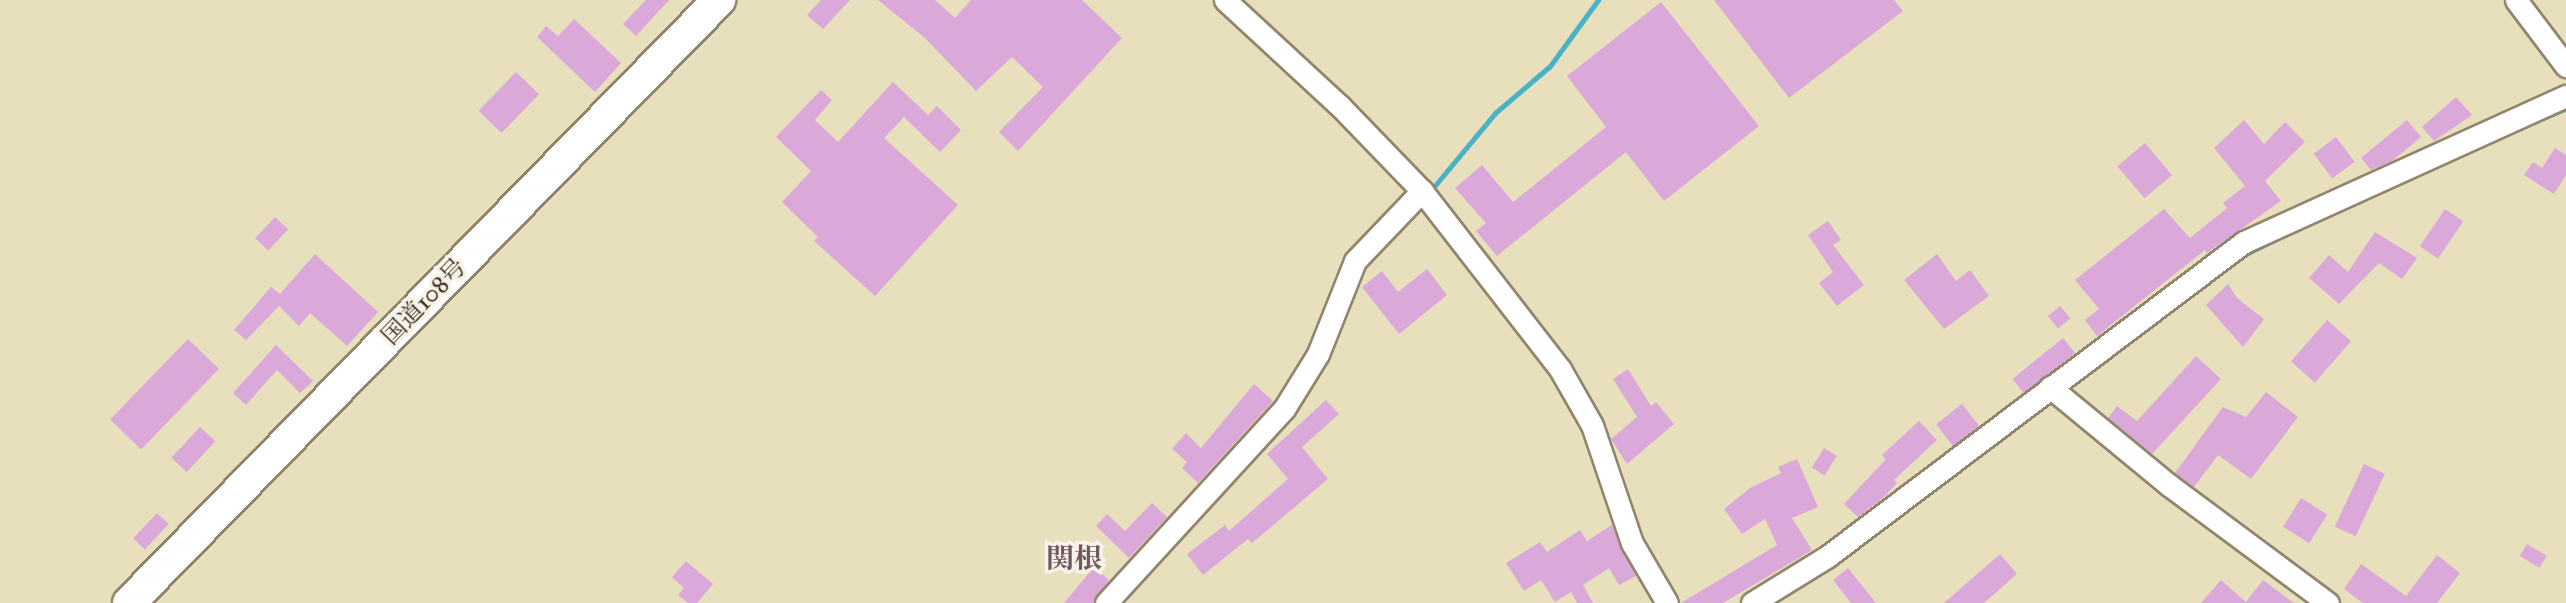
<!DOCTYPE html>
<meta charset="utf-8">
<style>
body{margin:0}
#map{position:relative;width:2566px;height:603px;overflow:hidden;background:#e8e0bc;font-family:"IM FELL Great Primer","Noto Serif JP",serif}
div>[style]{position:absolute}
.stream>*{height:5px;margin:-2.5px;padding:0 2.5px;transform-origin:2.5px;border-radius:2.5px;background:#49b2c7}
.building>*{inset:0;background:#daa9da;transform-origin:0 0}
.roads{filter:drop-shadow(2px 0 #92856d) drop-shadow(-2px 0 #92856d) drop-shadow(0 2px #92856d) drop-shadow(0 -2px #92856d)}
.minor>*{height:21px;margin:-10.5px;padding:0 10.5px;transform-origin:10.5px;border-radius:10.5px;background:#fff}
.highway>*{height:32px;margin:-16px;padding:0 16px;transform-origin:16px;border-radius:16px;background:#fff}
span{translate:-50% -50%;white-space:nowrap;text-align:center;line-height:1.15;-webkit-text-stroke:7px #f7f3e8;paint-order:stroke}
.street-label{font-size:24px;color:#3b2a1e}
.quarter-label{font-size:28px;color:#735660;font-weight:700}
</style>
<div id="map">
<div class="stream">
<div style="left:2543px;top:118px;width:25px;rotate:-23deg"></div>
<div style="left:1432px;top:189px;width:99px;rotate:-50.3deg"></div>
<div style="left:1495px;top:113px;width:72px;rotate:-40.5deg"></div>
<div style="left:1550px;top:66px;width:82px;rotate:-54deg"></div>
<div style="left:2244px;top:255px;width:42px;rotate:-26.6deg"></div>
</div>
<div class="building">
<div style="clip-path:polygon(646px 0,669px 0,636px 36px,623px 24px)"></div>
<div style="clip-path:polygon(821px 0,850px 0,823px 29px,807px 15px)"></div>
<div style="clip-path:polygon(878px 0,935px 0,955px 18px,971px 0,1082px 0,1122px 38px,1018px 151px,999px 132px,1043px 87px,1012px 57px,976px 91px,925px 38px)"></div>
<div style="clip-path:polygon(1714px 0,1894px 0,1903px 11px,1789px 98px)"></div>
<div style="clip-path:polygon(1661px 2px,1759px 126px,1664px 201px,1626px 152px,1497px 256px,1476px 231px,1486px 223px,1455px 188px,1482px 165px,1513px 202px,1606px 127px,1567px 76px)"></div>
<div style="clip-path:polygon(574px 19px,621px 63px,595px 92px,537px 37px,546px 26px,558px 36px)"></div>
<div style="left:516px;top:72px;width:32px;height:54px;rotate:44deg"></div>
<div style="clip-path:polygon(893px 82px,928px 115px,937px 106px,961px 130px,940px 152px,904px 117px,884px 138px,958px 205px,875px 296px,814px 241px,818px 237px,782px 202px,811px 171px,776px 137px,821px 90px,832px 100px,815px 120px,838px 142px)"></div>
<div style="clip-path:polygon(2456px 97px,2472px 115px,2434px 141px,2422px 127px)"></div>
<div style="clip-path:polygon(2244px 120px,2264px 144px,2285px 122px,2305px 142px,2265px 181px,2281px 201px,2207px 253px,2205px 250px,2097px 336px,2085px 320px,2099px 309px,2075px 280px,2164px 209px,2190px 238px,2227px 208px,2223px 203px,2245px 186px,2214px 148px)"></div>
<div style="clip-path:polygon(2407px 120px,2421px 137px,2392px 161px,2371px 170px,2361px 158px)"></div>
<div style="left:2336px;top:137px;width:31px;height:28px;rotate:53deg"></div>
<div style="left:2145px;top:143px;width:42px;height:36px;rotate:50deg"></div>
<div style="clip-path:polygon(2555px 148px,2566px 155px,2566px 175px,2554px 194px,2524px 175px,2533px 162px,2542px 168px)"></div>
<div style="left:2445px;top:209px;width:22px;height:45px;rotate:34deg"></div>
<div style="left:275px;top:217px;width:18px;height:29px;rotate:43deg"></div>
<div style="clip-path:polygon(1828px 221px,1841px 240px,1833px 245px,1864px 285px,1837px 306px,1819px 283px,1833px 272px,1808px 235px)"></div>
<div style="clip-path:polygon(2375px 232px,2417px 258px,2402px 279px,2379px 263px,2339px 304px,2309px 278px,2329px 255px,2348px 272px)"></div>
<div style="clip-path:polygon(315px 254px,378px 312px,347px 346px,310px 313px,299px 326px,279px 306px,246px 340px,234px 330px,271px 287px,280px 294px)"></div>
<div style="clip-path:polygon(1937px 254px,1956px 281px,1970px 270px,1989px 296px,1944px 329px,1904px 280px)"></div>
<div style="clip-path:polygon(1427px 269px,1447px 295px,1399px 334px,1362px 287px,1382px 271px,1398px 292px)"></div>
<div style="clip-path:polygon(2228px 284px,2237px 298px,2264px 319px,2243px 347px,2206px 305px)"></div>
<div style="left:2060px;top:306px;width:16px;height:16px;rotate:50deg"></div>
<div style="left:2327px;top:320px;width:32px;height:55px;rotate:41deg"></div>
<div style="left:2063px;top:338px;width:19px;height:65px;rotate:51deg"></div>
<div style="left:188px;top:339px;width:43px;height:112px;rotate:44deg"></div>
<div style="clip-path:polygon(276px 345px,313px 381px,300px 393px,277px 370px,246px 405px,233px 393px)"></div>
<div style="clip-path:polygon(2196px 356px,2221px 379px,2152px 454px,2108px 418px,2117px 406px,2137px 421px)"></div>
<div style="clip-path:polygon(1628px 369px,1651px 406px,1656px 402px,1674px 424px,1627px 464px,1611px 439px,1637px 417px,1613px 379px)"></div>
<div style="clip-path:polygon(1254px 384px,1273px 401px,1198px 483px,1182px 468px,1187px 462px,1172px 449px,1186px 433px,1201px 448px)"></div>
<div style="clip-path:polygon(2266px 392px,2298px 417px,2251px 479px,2218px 455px,2194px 487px,2175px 473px,2223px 407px,2246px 417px)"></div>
<div style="clip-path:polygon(1326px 400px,1339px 414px,1302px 447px,1328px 479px,1252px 543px,1248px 539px,1203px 575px,1187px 554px,1225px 525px,1229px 531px,1288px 479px,1267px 454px)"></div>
<div style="left:1962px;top:404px;width:28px;height:33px;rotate:52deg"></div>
<div style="clip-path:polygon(1919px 421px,1937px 440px,1894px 480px,1897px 483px,1883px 498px,1858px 517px,1844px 504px,1886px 459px,1882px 455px)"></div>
<div style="left:200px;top:427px;width:21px;height:42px;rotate:43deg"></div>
<div style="left:1824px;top:448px;width:15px;height:23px;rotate:32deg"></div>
<div style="clip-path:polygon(1797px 459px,1818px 507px,1792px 518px,1812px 550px,1723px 603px,1681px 603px,1777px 545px,1765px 519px,1742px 534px,1724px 509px,1750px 488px,1781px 473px,1778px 467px)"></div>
<div style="left:2364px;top:464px;width:23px;height:69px;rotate:25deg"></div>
<div style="left:2301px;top:498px;width:31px;height:34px;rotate:32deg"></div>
<div style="clip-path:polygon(1152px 503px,1167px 517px,1129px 558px,1096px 526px,1107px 514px,1125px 531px)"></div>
<div style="left:157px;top:513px;width:16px;height:35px;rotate:43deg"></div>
<div style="clip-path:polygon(1612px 525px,1636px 576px,1619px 585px,1609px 568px,1583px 585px,1593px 603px,1577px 603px,1571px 592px,1555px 602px,1541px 580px,1524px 591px,1506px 563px,1540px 542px,1547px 552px,1580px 530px,1587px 541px)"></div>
<div style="left:2527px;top:544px;width:23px;height:14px;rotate:31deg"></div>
<div style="clip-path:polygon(2000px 554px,2017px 574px,1984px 603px,1944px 603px)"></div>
<div style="clip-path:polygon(2437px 555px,2460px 573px,2437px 603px,2363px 603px,2344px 589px,2361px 564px,2406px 596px)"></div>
<div style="clip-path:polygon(686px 561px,713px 584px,697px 603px,688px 603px,678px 595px,684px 588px,672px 577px)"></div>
<div style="clip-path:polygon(1094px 567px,1109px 580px,1093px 603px,1064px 603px)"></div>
<div style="clip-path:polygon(1848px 568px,1876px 603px,1851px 603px,1833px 580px)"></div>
<div style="clip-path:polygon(2221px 580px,2246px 602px,2263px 580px,2294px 603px,2201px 603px)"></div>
</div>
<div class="roads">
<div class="minor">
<div style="left:1225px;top:0;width:156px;rotate:42.7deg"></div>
<div style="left:1340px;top:106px;width:118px;rotate:46deg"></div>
<div style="left:1422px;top:191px;width:225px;rotate:52.2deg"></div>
<div style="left:1560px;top:369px;width:64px;rotate:60.3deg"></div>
<div style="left:1592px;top:425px;width:125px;rotate:71.3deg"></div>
<div style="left:1632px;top:543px;width:69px;rotate:59.7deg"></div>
<div style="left:2516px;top:0;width:83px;rotate:52.9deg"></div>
<div style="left:2050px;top:387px;width:154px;rotate:39.5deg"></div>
<div style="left:2169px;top:485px;width:198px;rotate:36.6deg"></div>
<div style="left:1106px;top:603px;width:263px;rotate:-47.5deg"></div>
<div style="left:1284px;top:409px;width:65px;rotate:-58.3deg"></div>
<div style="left:1318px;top:354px;width:100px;rotate:-68.3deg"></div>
<div style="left:1355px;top:261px;width:97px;rotate:-46.3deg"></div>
<div style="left:1752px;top:603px;width:89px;rotate:-31.7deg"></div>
<div style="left:1828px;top:556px;width:521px;rotate:-37.05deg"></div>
<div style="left:2244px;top:242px;width:354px;rotate:-24.4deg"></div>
</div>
<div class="highway">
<div style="left:129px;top:603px;width:844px;rotate:-45.62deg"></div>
</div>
</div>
<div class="street-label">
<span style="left:424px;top:302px;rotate:-46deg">国道108号</span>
</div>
<div class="quarter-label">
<span style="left:1074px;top:559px">関根</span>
</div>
</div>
